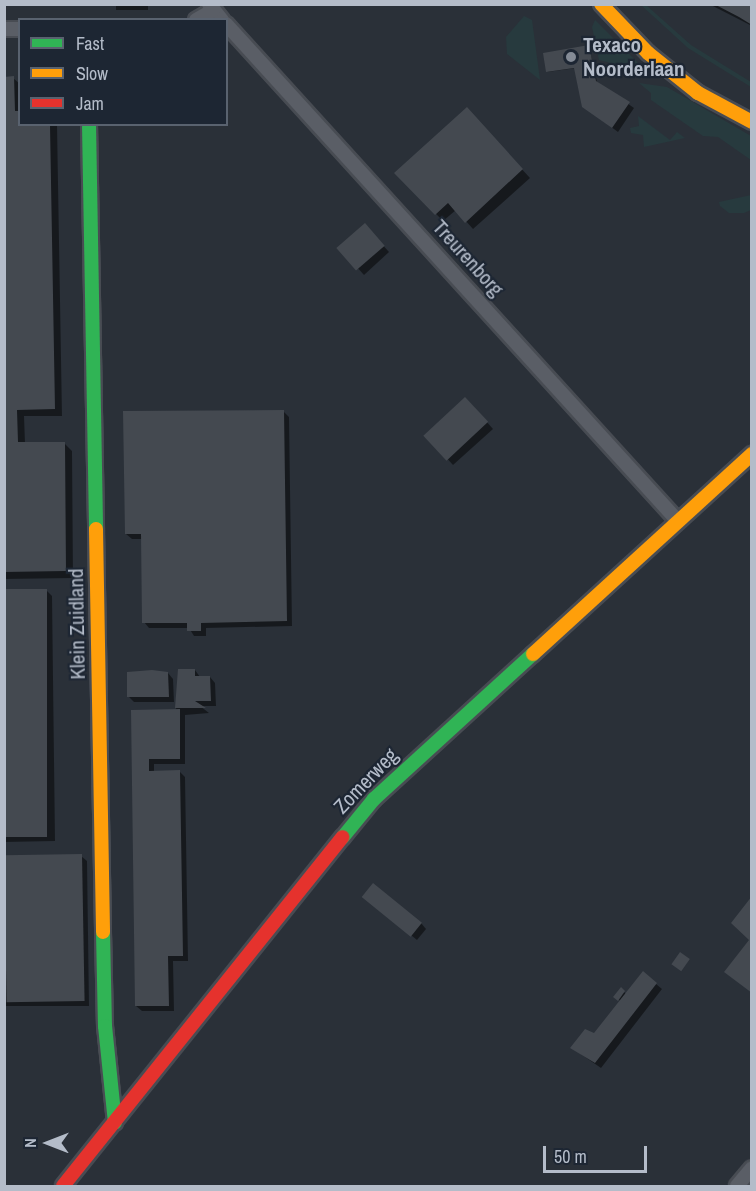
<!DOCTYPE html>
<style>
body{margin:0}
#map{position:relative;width:756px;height:1191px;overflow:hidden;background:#2a3038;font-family:"Archivo Narrow",sans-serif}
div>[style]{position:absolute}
.green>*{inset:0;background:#273a3e}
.shadow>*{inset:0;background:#0007;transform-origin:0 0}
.building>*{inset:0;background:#444950;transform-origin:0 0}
.roads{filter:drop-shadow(2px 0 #484c53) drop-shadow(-2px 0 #484c53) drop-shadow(0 2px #484c53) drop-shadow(0 -2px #484c53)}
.street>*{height:14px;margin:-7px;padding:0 7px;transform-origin:7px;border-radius:7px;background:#5a5e66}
.fast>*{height:14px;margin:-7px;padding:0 7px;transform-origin:7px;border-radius:7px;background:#30b455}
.slow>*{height:14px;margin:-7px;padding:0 7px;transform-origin:7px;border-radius:7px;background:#ff9f0a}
.jam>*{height:14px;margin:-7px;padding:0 7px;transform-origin:7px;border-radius:7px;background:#e5322d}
.dots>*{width:16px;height:16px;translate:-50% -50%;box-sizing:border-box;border:3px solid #1d2633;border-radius:50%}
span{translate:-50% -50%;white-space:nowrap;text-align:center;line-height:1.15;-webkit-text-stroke:4.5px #1d2633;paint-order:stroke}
.poi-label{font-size:21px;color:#b4bcc9;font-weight:700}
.left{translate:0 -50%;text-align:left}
.street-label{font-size:21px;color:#b4bcc9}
.frame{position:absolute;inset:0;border:6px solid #b4bcc9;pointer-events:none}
.legend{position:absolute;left:18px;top:18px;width:210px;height:108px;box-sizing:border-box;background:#1d2633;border:2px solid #59626f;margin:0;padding:8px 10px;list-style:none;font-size:18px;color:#b4bcc9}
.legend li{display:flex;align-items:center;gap:12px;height:30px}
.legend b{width:30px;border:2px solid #59626f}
.north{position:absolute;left:18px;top:1113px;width:60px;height:60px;-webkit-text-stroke:4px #1d2633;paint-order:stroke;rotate:270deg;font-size:16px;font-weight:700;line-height:24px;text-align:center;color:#b4bcc9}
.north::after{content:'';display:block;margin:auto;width:21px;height:27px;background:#b4bcc9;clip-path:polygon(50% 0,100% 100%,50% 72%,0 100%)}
.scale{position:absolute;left:543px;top:1146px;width:104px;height:27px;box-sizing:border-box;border:3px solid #b4bcc9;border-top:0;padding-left:8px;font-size:18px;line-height:21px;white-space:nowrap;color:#b4bcc9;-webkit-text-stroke:4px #1d2633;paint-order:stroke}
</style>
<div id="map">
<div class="green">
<div style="clip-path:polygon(641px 5px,646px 5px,691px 45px,751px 82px,751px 87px,688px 48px)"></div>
<div style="clip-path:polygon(524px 16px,532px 20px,540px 80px,507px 54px,506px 37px)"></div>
<div style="clip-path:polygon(595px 20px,647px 72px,599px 60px,592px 27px)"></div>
<div style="clip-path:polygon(639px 83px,667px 87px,751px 136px,751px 160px,718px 137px,703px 136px,651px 100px,651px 93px)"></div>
<div style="clip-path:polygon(638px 116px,670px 140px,677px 132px,685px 138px,644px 147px,643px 135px,631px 133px,630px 128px,639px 126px)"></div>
<div style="clip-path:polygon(751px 195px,751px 210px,744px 213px,729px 213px,720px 206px,719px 202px)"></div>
</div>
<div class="shadow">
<div style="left:116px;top:4px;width:32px;height:6px"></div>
<div style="clip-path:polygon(709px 4px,752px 4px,752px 26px)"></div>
<div style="clip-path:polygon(589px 47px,597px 82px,634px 108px,618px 132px,583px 106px,576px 68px,547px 72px)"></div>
<div style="clip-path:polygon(4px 78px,13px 78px,20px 84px,20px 124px,57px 124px,62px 416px,24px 416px,25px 443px,65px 444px,72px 451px,73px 578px,4px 579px)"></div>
<div style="clip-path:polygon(474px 117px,530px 178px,473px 229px,456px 210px,443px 221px,396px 173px)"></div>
<div style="clip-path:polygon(370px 231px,389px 252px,364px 275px,340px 248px)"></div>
<div style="clip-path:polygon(471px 404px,493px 429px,453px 465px,426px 435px)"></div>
<div style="clip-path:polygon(283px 411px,289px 417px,292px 626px,206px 628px,206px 636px,194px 636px,189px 628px,149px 628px,144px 622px,142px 539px,132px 539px,126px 534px)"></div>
<div style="clip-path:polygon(46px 590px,52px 596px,55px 841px,4px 842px,4px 591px)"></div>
<div style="clip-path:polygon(195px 670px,200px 677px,210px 677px,215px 683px,216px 706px,200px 706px,209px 713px,185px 715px,185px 764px,154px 764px,154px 772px,180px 772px,185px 777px,188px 961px,173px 961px,174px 1011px,142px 1011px,136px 1006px,132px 711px,176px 710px,179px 671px)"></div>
<div style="clip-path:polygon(168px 673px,173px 679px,174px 702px,134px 702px,129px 697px)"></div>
<div style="clip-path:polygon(81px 856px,87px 861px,89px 1006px,4px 1006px,4px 857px)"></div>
<div style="clip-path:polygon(364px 897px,421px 923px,426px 929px,417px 940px)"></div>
<div style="clip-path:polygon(656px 984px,662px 989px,601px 1068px,572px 1048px,594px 1035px,621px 1001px,615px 997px,621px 989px,626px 994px)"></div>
</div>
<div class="building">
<div style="clip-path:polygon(714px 4px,752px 4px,752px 25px,739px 17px)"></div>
<div style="clip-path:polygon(589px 45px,596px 81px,630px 102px,612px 128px,582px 107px,574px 68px,546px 72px,543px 53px)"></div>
<div style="clip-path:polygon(14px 76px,15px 111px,20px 111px,20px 124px,50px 124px,55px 409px,17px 410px,18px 442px,65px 442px,66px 571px,4px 572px,4px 77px)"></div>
<div style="clip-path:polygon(467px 107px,523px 169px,465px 223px,448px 203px,435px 215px,394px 173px)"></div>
<div style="left:365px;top:223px;width:30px;height:38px;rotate:49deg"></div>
<div style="left:465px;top:397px;width:34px;height:57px;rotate:47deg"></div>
<div style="clip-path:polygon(284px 410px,287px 621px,201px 623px,201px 631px,187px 631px,187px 623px,142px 623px,141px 534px,125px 534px,123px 411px)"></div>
<div style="left:4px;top:589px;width:43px;height:248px"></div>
<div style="clip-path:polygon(178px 669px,195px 669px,195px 676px,210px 676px,211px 701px,195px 701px,206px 708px,175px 708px)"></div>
<div style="clip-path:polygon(152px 670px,168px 672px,169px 697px,127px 697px,127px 672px)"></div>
<div style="clip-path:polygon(180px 709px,180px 759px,149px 759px,149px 771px,180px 770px,183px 956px,168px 956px,169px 1006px,135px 1006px,131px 710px)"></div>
<div style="left:82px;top:854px;width:147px;height:78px;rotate:89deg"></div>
<div style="left:373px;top:883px;width:63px;height:18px;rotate:39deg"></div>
<div style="clip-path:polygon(752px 896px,752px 993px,724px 972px,749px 940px,731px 923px)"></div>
<div style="left:680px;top:952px;width:12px;height:15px;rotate:35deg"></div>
<div style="clip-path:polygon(643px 971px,657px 983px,595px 1063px,570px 1048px,585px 1029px,594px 1033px)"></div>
<div style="clip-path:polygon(621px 987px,625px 991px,618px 1001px,613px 997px)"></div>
</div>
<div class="roads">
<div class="street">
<div style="left:209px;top:4px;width:21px;rotate:51deg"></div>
<div style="left:196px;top:20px;width:20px;rotate:-30deg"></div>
<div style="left:226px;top:24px;width:670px;rotate:47.72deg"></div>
<div style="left:4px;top:29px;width:16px"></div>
<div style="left:737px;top:1186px;width:23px;rotate:-50deg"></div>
</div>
<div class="fast">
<div style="left:89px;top:124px;width:405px;rotate:89deg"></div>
<div style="left:343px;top:837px;width:49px;rotate:-50.8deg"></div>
<div style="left:374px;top:799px;width:215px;rotate:-42.4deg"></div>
<div style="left:103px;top:932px;width:94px;rotate:88.8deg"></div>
<div style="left:105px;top:1026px;width:97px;rotate:84.1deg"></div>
</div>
<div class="slow">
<div style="left:601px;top:4px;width:68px;rotate:46.2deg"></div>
<div style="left:648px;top:53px;width:64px;rotate:38.7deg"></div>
<div style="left:698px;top:93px;width:61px;rotate:28.2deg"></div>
<div style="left:96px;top:529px;width:403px;rotate:89deg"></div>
<div style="left:533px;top:654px;width:297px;rotate:-42.4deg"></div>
</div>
<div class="jam">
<div style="left:63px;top:1186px;width:447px;rotate:-51.3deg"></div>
</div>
</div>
<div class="dots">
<div style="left:571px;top:57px;background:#848b96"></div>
</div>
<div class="poi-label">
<span class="left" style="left:583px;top:57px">Texaco<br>Noorderlaan</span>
</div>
<div class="street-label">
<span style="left:468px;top:258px;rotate:48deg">Treurenborg</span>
<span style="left:77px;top:624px;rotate:-91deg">Klein Zuidland</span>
<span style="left:366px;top:781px;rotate:-46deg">Zomerweg</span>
</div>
<div class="frame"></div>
<ul class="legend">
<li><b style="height:8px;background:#30b455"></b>Fast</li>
<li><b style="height:8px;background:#ff9f0a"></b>Slow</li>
<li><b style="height:8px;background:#e5322d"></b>Jam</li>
</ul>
<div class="north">N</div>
<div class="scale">50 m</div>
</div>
